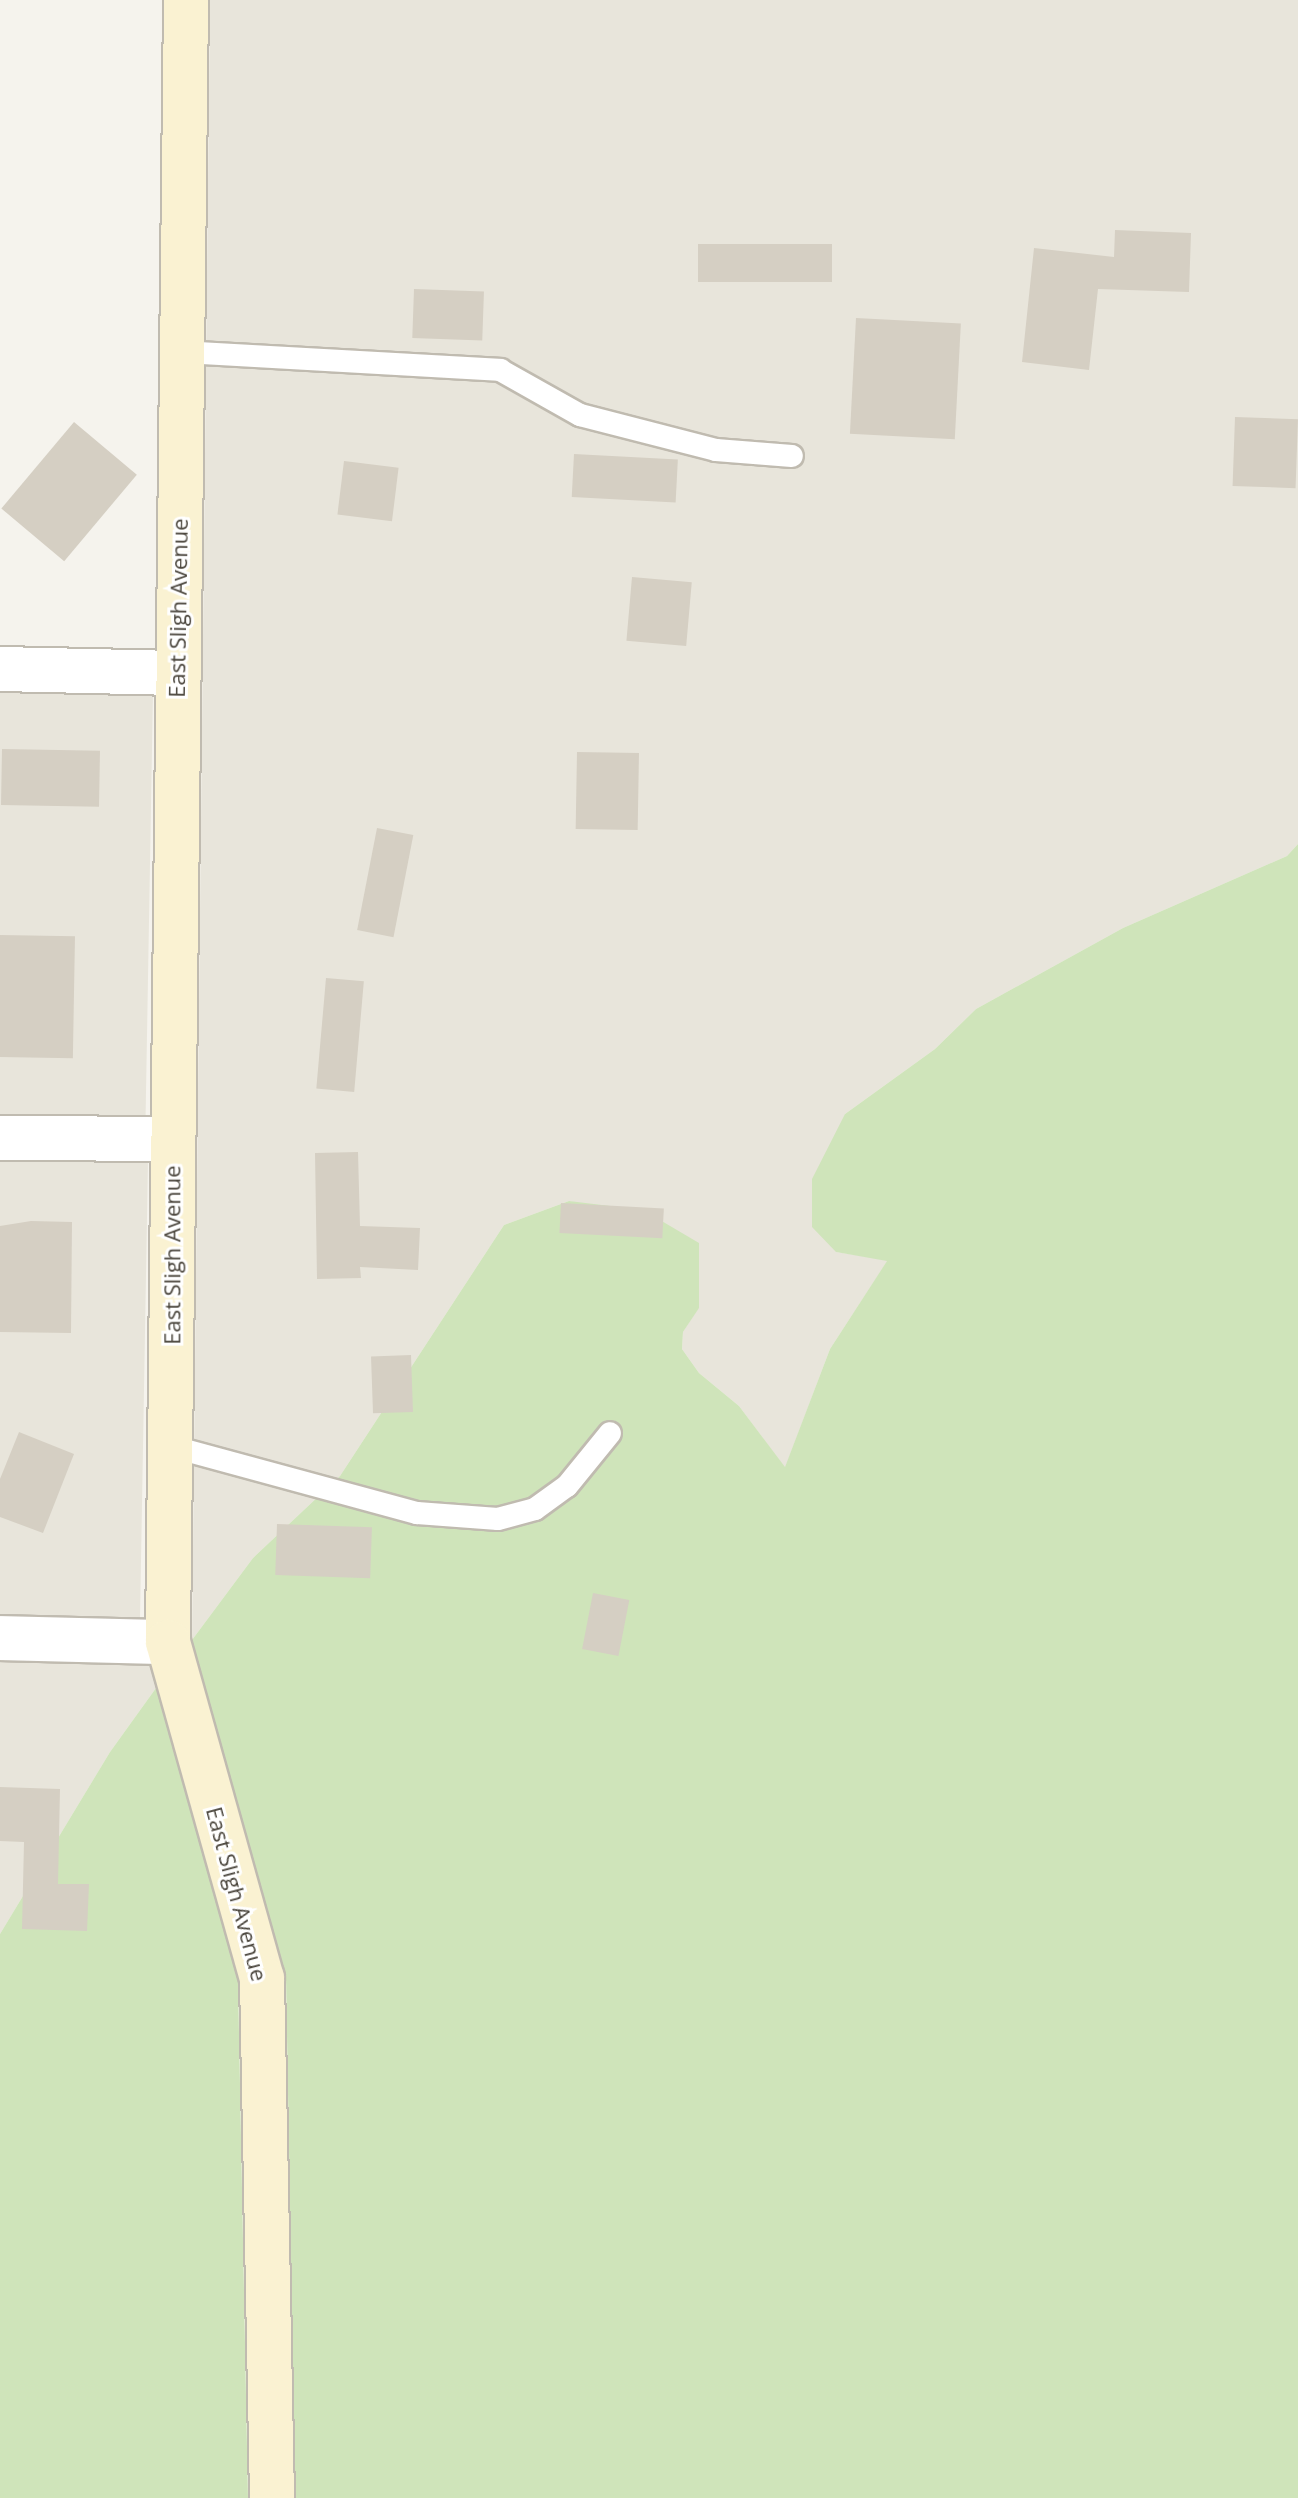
<!DOCTYPE html>
<style>
body{margin:0}
#map{position:relative;width:1298px;height:2498px;overflow:hidden;background:#f5f3ed;font-family:"Open Sans",sans-serif}
div>[style]{position:absolute}
.residential>*{inset:0;background:#e8e5db;transform-origin:0 0}
.green>*{inset:0;background:#cfe4ba}
.building>*{inset:0;background:#d5cfc3;transform-origin:0 0}
.roads{filter:drop-shadow(2px 0 #c0bbb0) drop-shadow(-2px 0 #c0bbb0) drop-shadow(0 2px #c0bbb0) drop-shadow(0 -2px #c0bbb0)}
.lane>*{height:22px;margin:-11px;padding:0 11px;transform-origin:11px;border-radius:11px;background:#fff}
.street>*{height:44px;margin:-22px;padding:0 22px;transform-origin:22px;border-radius:22px;background:#fff}
.secondary>*{height:44px;margin:-22px;padding:0 22px;transform-origin:22px;border-radius:22px;background:#faf2d2}
span{translate:-50% -50%;white-space:nowrap;text-align:center;line-height:1.15;-webkit-text-stroke:6px #fff;paint-order:stroke}
.street-label{font-size:22px;color:#49443b}
</style>
<div id="map">
<div class="residential">
<div style="clip-path:polygon(210px 0,1298px 0,1298px 844px,1287px 856px,1123px 928px,976px 1009px,935px 1049px,845px 1114px,836px 1252px,888px 1260px,830px 1349px,785px 1468px,739px 1406px,699px 1373px,682px 1349px,683px 1332px,699px 1307px,602px 1209px,569px 1201px,504px 1225px,340px 1476px,253px 1558px,192px 1640px)"></div>
<div style="left:0;top:690px;width:153px;height:427px;rotate:1deg"></div>
<div style="left:0;top:1159px;width:148px;height:458px;rotate:1deg"></div>
<div style="clip-path:polygon(0 1659px,149px 1662px,156px 1688px,110px 1752px,0 1934px)"></div>
</div>
<div class="green">
<div style="clip-path:polygon(1298px 844px,1298px 2498px,295px 2498px,286px 1978px,192px 1640px,253px 1558px,340px 1476px,504px 1225px,569px 1201px,643px 1210px,699px 1243px,699px 1308px,683px 1332px,682px 1349px,699px 1373px,739px 1406px,785px 1467px,830px 1349px,887px 1261px,836px 1252px,812px 1227px,812px 1179px,845px 1114px,935px 1049px,976px 1009px,1123px 928px,1287px 856px)"></div>
<div style="clip-path:polygon(156px 1688px,238px 1981px,248px 2498px,0 2498px,0 1934px,110px 1752px)"></div>
</div>
<div class="building">
<div style="clip-path:polygon(1115px 230px,1191px 233px,1189px 292px,1098px 289px,1089px 370px,1022px 362px,1034px 248px,1114px 257px)"></div>
<div style="left:698px;top:244px;width:134px;height:38px"></div>
<div style="left:414px;top:289px;width:70px;height:49px;rotate:2deg"></div>
<div style="left:856px;top:318px;width:105px;height:116px;rotate:3deg"></div>
<div style="left:1235px;top:417px;width:63px;height:69px;rotate:2deg"></div>
<div style="left:74px;top:422px;width:82px;height:113px;rotate:40deg"></div>
<div style="left:574px;top:454px;width:104px;height:43px;rotate:3deg"></div>
<div style="left:344px;top:461px;width:55px;height:54px;rotate:7deg"></div>
<div style="left:632px;top:577px;width:60px;height:64px;rotate:5deg"></div>
<div style="left:2px;top:749px;width:98px;height:56px;rotate:1deg"></div>
<div style="left:577px;top:752px;width:62px;height:77px;rotate:1deg"></div>
<div style="left:377px;top:828px;width:37px;height:104px;rotate:11deg"></div>
<div style="left:0;top:935px;width:75px;height:122px;rotate:1deg"></div>
<div style="left:326px;top:978px;width:38px;height:111px;rotate:5deg"></div>
<div style="clip-path:polygon(358px 1152px,360px 1226px,420px 1228px,418px 1270px,360px 1267px,361px 1278px,317px 1279px,315px 1153px)"></div>
<div style="left:561px;top:1203px;width:103px;height:30px;rotate:3deg"></div>
<div style="clip-path:polygon(31px 1221px,72px 1222px,71px 1333px,0 1332px,0 1226px)"></div>
<div style="left:411px;top:1355px;width:57px;height:40px;rotate:88deg"></div>
<div style="clip-path:polygon(19px 1432px,74px 1454px,43px 1533px,0 1517px,0 1479px)"></div>
<div style="left:277px;top:1524px;width:95px;height:51px;rotate:2deg"></div>
<div style="left:593px;top:1593px;width:37px;height:57px;rotate:11deg"></div>
<div style="clip-path:polygon(0 1787px,60px 1789px,58px 1884px,89px 1884px,87px 1931px,22px 1929px,24px 1842px,0 1841px)"></div>
</div>
<div class="roads">
<div class="lane">
<div style="left:182px;top:352px;width:319px;rotate:3.2deg"></div>
<div style="left:500px;top:370px;width:92px;rotate:29.4deg"></div>
<div style="left:580px;top:415px;width:140px;rotate:14.4deg"></div>
<div style="left:716px;top:450px;width:76px;rotate:4.5deg"></div>
<div style="left:170px;top:1446px;width:256px;rotate:15.2deg"></div>
<div style="left:417px;top:1513px;width:81px;rotate:4.2deg"></div>
<div style="left:498px;top:1519px;width:38px;rotate:-15deg"></div>
<div style="left:535px;top:1509px;width:39px;rotate:-36deg"></div>
<div style="left:567px;top:1486px;width:68px;rotate:-50.9deg"></div>
</div>
<div class="street">
<div style="left:0;top:669px;width:177px;rotate:1.3deg"></div>
<div style="left:0;top:1138px;width:173px;rotate:0.3deg"></div>
<div style="left:0;top:1638px;width:168px;rotate:1.4deg"></div>
</div>
<div class="secondary">
<div style="left:186px;top:0;width:1642px;rotate:90.63deg"></div>
<div style="left:168px;top:1642px;width:349px;rotate:74.4deg"></div>
<div style="left:262px;top:1978px;width:520px;rotate:88.9deg"></div>
</div>
</div>
<div class="street-label">
<span style="left:178px;top:608px;rotate:-89deg">East Sligh Avenue</span>
<span style="left:172px;top:1255px;rotate:-90deg">East Sligh Avenue</span>
<span style="left:237px;top:1894px;rotate:75deg">East Sligh Avenue</span>
</div>
</div>
